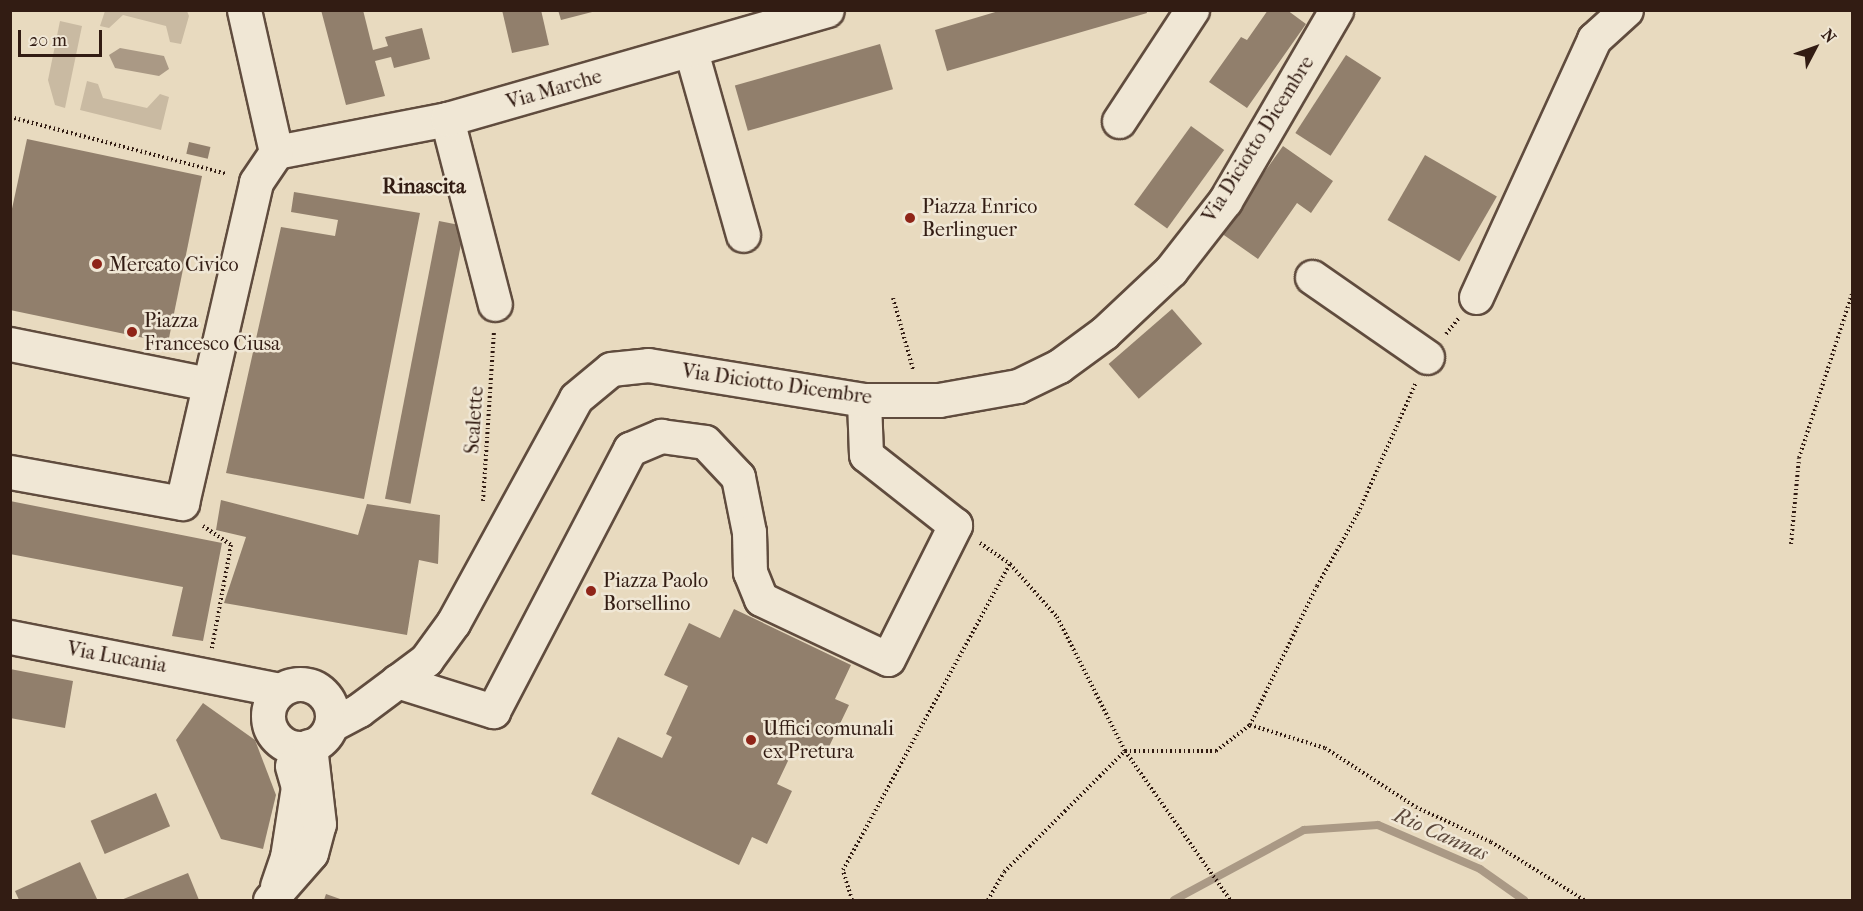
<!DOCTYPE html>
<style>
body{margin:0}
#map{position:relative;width:1863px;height:911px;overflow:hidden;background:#e8dabf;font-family:"IM FELL French Canon",serif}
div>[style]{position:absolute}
.green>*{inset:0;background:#c9baa2}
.water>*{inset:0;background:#aa9985}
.stream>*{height:8px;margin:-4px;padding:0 4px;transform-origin:4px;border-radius:4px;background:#aa9985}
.building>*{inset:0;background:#917f6c;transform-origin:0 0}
.path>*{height:4px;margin-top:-2px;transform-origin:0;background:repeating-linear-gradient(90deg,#321c13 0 1.5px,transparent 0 4.5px)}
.roads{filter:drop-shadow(2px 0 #604c3e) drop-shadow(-2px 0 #604c3e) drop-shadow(0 2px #604c3e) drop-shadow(0 -2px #604c3e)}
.minor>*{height:33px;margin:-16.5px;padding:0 16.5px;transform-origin:16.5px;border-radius:16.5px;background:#f0e7d5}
.minor>.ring{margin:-16.5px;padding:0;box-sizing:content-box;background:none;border:33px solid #f0e7d5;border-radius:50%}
.dots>*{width:16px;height:16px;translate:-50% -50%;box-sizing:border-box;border:3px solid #f0e7d5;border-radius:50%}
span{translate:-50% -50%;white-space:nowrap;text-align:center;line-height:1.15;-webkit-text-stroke:5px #f0e7d5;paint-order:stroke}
.street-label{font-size:20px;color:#321c13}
.poi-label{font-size:20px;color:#321c13}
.left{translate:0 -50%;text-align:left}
.neighbourhood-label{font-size:21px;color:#321c13;font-weight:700}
.water-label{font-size:21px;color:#5c483b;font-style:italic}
.frame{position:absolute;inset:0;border:12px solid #321c13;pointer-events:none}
.north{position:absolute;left:1785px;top:18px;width:60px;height:60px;-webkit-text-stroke:4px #f0e7d5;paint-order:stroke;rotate:49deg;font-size:16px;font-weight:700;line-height:24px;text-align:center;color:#321c13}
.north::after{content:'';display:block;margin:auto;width:21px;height:27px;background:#321c13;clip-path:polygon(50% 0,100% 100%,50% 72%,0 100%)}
.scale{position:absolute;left:18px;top:30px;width:84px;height:27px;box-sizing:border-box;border:3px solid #321c13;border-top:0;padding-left:8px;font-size:18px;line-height:21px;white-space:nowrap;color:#321c13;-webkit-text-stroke:4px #f0e7d5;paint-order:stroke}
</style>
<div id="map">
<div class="green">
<div style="clip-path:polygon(105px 11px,187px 11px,189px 16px,181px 44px,170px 42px,166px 26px,123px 15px,109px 28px,100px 26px)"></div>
<div style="clip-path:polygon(60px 21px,82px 26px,65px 108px,55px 105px,48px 80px)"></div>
<div style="clip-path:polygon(87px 81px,98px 84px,103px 98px,147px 108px,160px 94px,169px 97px,161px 130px,80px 110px)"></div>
</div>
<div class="water">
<div style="clip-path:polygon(120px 48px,164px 56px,169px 69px,159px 76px,115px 68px,109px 55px)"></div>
</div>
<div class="stream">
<div style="left:1174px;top:900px;width:148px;rotate:-28.3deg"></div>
<div style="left:1304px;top:830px;width:74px;rotate:-3.9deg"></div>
<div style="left:1378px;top:825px;width:111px;rotate:23.3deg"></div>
<div style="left:1480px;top:869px;width:54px;rotate:35.2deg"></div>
</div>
<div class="building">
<div style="clip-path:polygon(321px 10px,363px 10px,373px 50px,388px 46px,385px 37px,422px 28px,430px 59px,394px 68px,391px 57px,375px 61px,385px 96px,346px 105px)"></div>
<div style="clip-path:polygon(502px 10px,541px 10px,549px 45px,512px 53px)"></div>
<div style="clip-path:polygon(558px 10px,596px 10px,596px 11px,561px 20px)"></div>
<div style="clip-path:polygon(1002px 10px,1146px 10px,1147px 13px,947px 71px,935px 30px)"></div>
<div style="clip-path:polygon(1268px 10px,1287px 10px,1306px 24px,1247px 108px,1209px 82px,1241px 37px,1247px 40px)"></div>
<div style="left:880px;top:44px;width:47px;height:151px;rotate:74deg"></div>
<div style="left:1346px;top:55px;width:42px;height:93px;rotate:33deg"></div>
<div style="left:1191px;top:126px;width:41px;height:97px;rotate:36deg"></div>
<div style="clip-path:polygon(27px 139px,202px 176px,168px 343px,10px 310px,10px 218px)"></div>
<div style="left:189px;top:142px;width:22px;height:12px;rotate:13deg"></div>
<div style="clip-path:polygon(1283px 146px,1333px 181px,1311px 213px,1297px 203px,1258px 259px,1221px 233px)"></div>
<div style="left:1425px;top:155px;width:83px;height:75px;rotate:30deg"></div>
<div style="clip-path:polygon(294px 192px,420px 213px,364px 499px,226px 473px,281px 227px,335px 236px,338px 220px,291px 212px)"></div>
<div style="left:439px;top:221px;width:26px;height:283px;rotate:11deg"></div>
<div style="left:1172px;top:309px;width:46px;height:84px;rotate:49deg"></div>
<div style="clip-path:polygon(221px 500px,358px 535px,367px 504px,440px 515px,438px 564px,419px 560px,407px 635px,224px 603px,246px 537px,216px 530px)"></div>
<div style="clip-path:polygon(10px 501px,222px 543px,203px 641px,172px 636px,183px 587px,10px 554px)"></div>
<div style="clip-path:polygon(734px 609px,851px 665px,835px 699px,849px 705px,824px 757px,796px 744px,777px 784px,792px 791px,767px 844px,752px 837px,739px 865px,591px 794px,618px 737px,662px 758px,672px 737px,666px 734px,688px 686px,664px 675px,689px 623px,720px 638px)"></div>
<div style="clip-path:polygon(10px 669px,73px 681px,65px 728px,10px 718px)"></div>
<div style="clip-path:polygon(203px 703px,255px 740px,276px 795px,263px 849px,221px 839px,176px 740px)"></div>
<div style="left:156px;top:793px;width:36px;height:71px;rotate:67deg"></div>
<div style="clip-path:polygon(80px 862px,97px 899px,19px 900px,15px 891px)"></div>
<div style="clip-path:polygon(188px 873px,199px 900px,121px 900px)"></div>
<div style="clip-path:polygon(326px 894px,343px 900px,324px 900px)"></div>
</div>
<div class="path">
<div style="left:10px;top:117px;width:224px;rotate:14.7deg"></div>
<div style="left:893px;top:298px;width:74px;rotate:74.3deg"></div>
<div style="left:1446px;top:334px;width:21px;rotate:-51deg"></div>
<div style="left:483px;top:501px;width:169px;rotate:-86.3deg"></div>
<div style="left:203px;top:526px;width:34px;rotate:34deg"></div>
<div style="left:231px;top:545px;width:105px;rotate:100.5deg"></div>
<div style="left:980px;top:543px;width:37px;rotate:35deg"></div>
<div style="left:1010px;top:564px;width:71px;rotate:48.4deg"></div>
<div style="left:1057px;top:617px;width:150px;rotate:63.1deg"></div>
<div style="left:1125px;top:751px;width:182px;rotate:54.8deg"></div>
<div style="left:1791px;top:544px;width:86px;rotate:-84.7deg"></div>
<div style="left:1799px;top:458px;width:172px;rotate:-72.1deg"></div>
<div style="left:1250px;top:725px;width:78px;rotate:17deg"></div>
<div style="left:1325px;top:748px;width:108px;rotate:33deg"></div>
<div style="left:1416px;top:807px;width:83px;rotate:25deg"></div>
<div style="left:1491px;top:842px;width:110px;rotate:31.9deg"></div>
<div style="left:852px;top:900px;width:31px;rotate:-107deg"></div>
<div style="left:843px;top:870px;width:349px;rotate:-61.4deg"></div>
<div style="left:988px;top:900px;width:32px;rotate:-60deg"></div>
<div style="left:1004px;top:872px;width:171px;rotate:-45deg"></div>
<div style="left:1125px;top:751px;width:91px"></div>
<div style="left:1216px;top:751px;width:43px;rotate:-37.4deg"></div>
<div style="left:1250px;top:725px;width:154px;rotate:-64.3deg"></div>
<div style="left:1317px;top:586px;width:84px;rotate:-60.7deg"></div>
<div style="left:1358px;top:513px;width:142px;rotate:-66deg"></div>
</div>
<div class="roads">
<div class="minor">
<div style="left:691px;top:51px;width:191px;rotate:74.2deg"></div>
<div style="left:447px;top:119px;width:191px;rotate:75.5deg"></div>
<div style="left:1119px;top:121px;width:133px;rotate:-56.7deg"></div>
<div style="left:276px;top:152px;width:174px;rotate:-10.9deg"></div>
<div style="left:447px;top:119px;width:395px;rotate:-16deg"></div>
<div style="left:1312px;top:277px;width:140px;rotate:34.8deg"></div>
<div style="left:1476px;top:297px;width:284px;rotate:-65.4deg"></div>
<div style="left:1594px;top:39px;width:43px;rotate:-42.2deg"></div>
<div style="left:10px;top:344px;width:203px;rotate:11.4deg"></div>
<div style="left:10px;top:472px;width:175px;rotate:10.2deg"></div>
<div style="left:182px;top:503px;width:329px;rotate:-77deg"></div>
<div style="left:256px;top:182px;width:36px;rotate:-56deg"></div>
<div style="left:276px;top:152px;width:146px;rotate:-102.7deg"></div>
<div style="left:10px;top:637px;width:275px;rotate:11.1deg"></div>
<div style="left:397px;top:681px;width:101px;rotate:17.4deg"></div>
<div style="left:493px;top:711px;width:296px;rotate:-62.4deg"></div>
<div style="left:630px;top:449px;width:34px;rotate:-23deg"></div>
<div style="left:661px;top:436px;width:44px;rotate:7.8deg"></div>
<div style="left:705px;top:442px;width:48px;rotate:46.7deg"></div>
<div style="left:738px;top:477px;width:56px;rotate:78.7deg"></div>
<div style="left:749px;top:532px;width:40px;rotate:88.6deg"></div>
<div style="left:750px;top:572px;width:29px;rotate:68deg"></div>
<div style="left:761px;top:599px;width:140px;rotate:25.3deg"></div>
<div style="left:888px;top:659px;width:150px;rotate:-63.4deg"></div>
<div style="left:955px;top:525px;width:113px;rotate:-141.8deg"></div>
<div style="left:866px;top:455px;width:55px;rotate:-92.1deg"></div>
<div class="ring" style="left:268px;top:684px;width:31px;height:31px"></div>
<div style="left:331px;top:725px;width:32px;rotate:-28deg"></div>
<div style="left:359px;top:710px;width:84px;rotate:-36.7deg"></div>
<div style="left:426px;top:660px;width:46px;rotate:-53.9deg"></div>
<div style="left:453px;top:623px;width:256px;rotate:-61.3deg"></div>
<div style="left:576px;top:398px;width:45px;rotate:-39.6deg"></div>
<div style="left:611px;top:369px;width:37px;rotate:-6deg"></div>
<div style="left:648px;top:365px;width:219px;rotate:9.2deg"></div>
<div style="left:864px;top:400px;width:75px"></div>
<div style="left:939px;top:400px;width:80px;rotate:-10deg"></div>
<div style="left:1018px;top:386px;width:46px;rotate:-26deg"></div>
<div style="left:1059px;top:366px;width:56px;rotate:-36.3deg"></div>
<div style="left:1104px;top:333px;width:92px;rotate:-43.2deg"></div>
<div style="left:1171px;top:270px;width:88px;rotate:-52deg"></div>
<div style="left:1225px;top:201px;width:221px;rotate:-59.8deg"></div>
<div style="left:277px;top:886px;width:31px;rotate:-71deg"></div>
<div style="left:287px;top:857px;width:71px;rotate:-81.1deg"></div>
<div style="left:298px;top:787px;width:22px;rotate:-106deg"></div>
<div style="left:270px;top:900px;width:62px;rotate:-48.9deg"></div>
<div style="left:311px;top:853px;width:30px;rotate:-75deg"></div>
<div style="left:319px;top:824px;width:79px;rotate:-96.6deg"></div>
</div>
</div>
<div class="dots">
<div style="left:910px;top:218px;background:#8f2418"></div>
<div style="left:97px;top:264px;background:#8f2418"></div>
<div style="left:132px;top:332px;background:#8f2418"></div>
<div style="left:591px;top:591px;background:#8f2418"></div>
<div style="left:751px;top:740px;background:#8f2418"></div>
</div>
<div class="street-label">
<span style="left:554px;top:89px;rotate:-16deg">Via Marche</span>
<span style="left:1258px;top:139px;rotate:-58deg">Via Diciotto Dicembre</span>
<span style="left:777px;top:384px;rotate:8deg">Via Diciotto Dicembre</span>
<span style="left:474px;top:420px;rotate:-86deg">Scalette</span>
<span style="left:117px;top:657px;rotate:10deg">Via Lucania</span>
</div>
<div class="poi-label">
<span class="left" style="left:922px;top:218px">Piazza Enrico<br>Berlinguer</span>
<span class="left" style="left:109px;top:264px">Mercato Civico</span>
<span class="left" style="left:144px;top:332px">Piazza<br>Francesco Ciusa</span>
<span class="left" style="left:603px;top:592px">Piazza Paolo<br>Borsellino</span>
<span class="left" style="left:763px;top:740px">Uffici comunali<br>ex Pretura</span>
</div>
<div class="neighbourhood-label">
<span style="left:424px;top:186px">Rinascita</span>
</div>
<div class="water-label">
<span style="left:1441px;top:834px;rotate:24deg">Rio Cannas</span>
</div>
<div class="frame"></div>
<div class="north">N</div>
<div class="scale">20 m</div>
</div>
